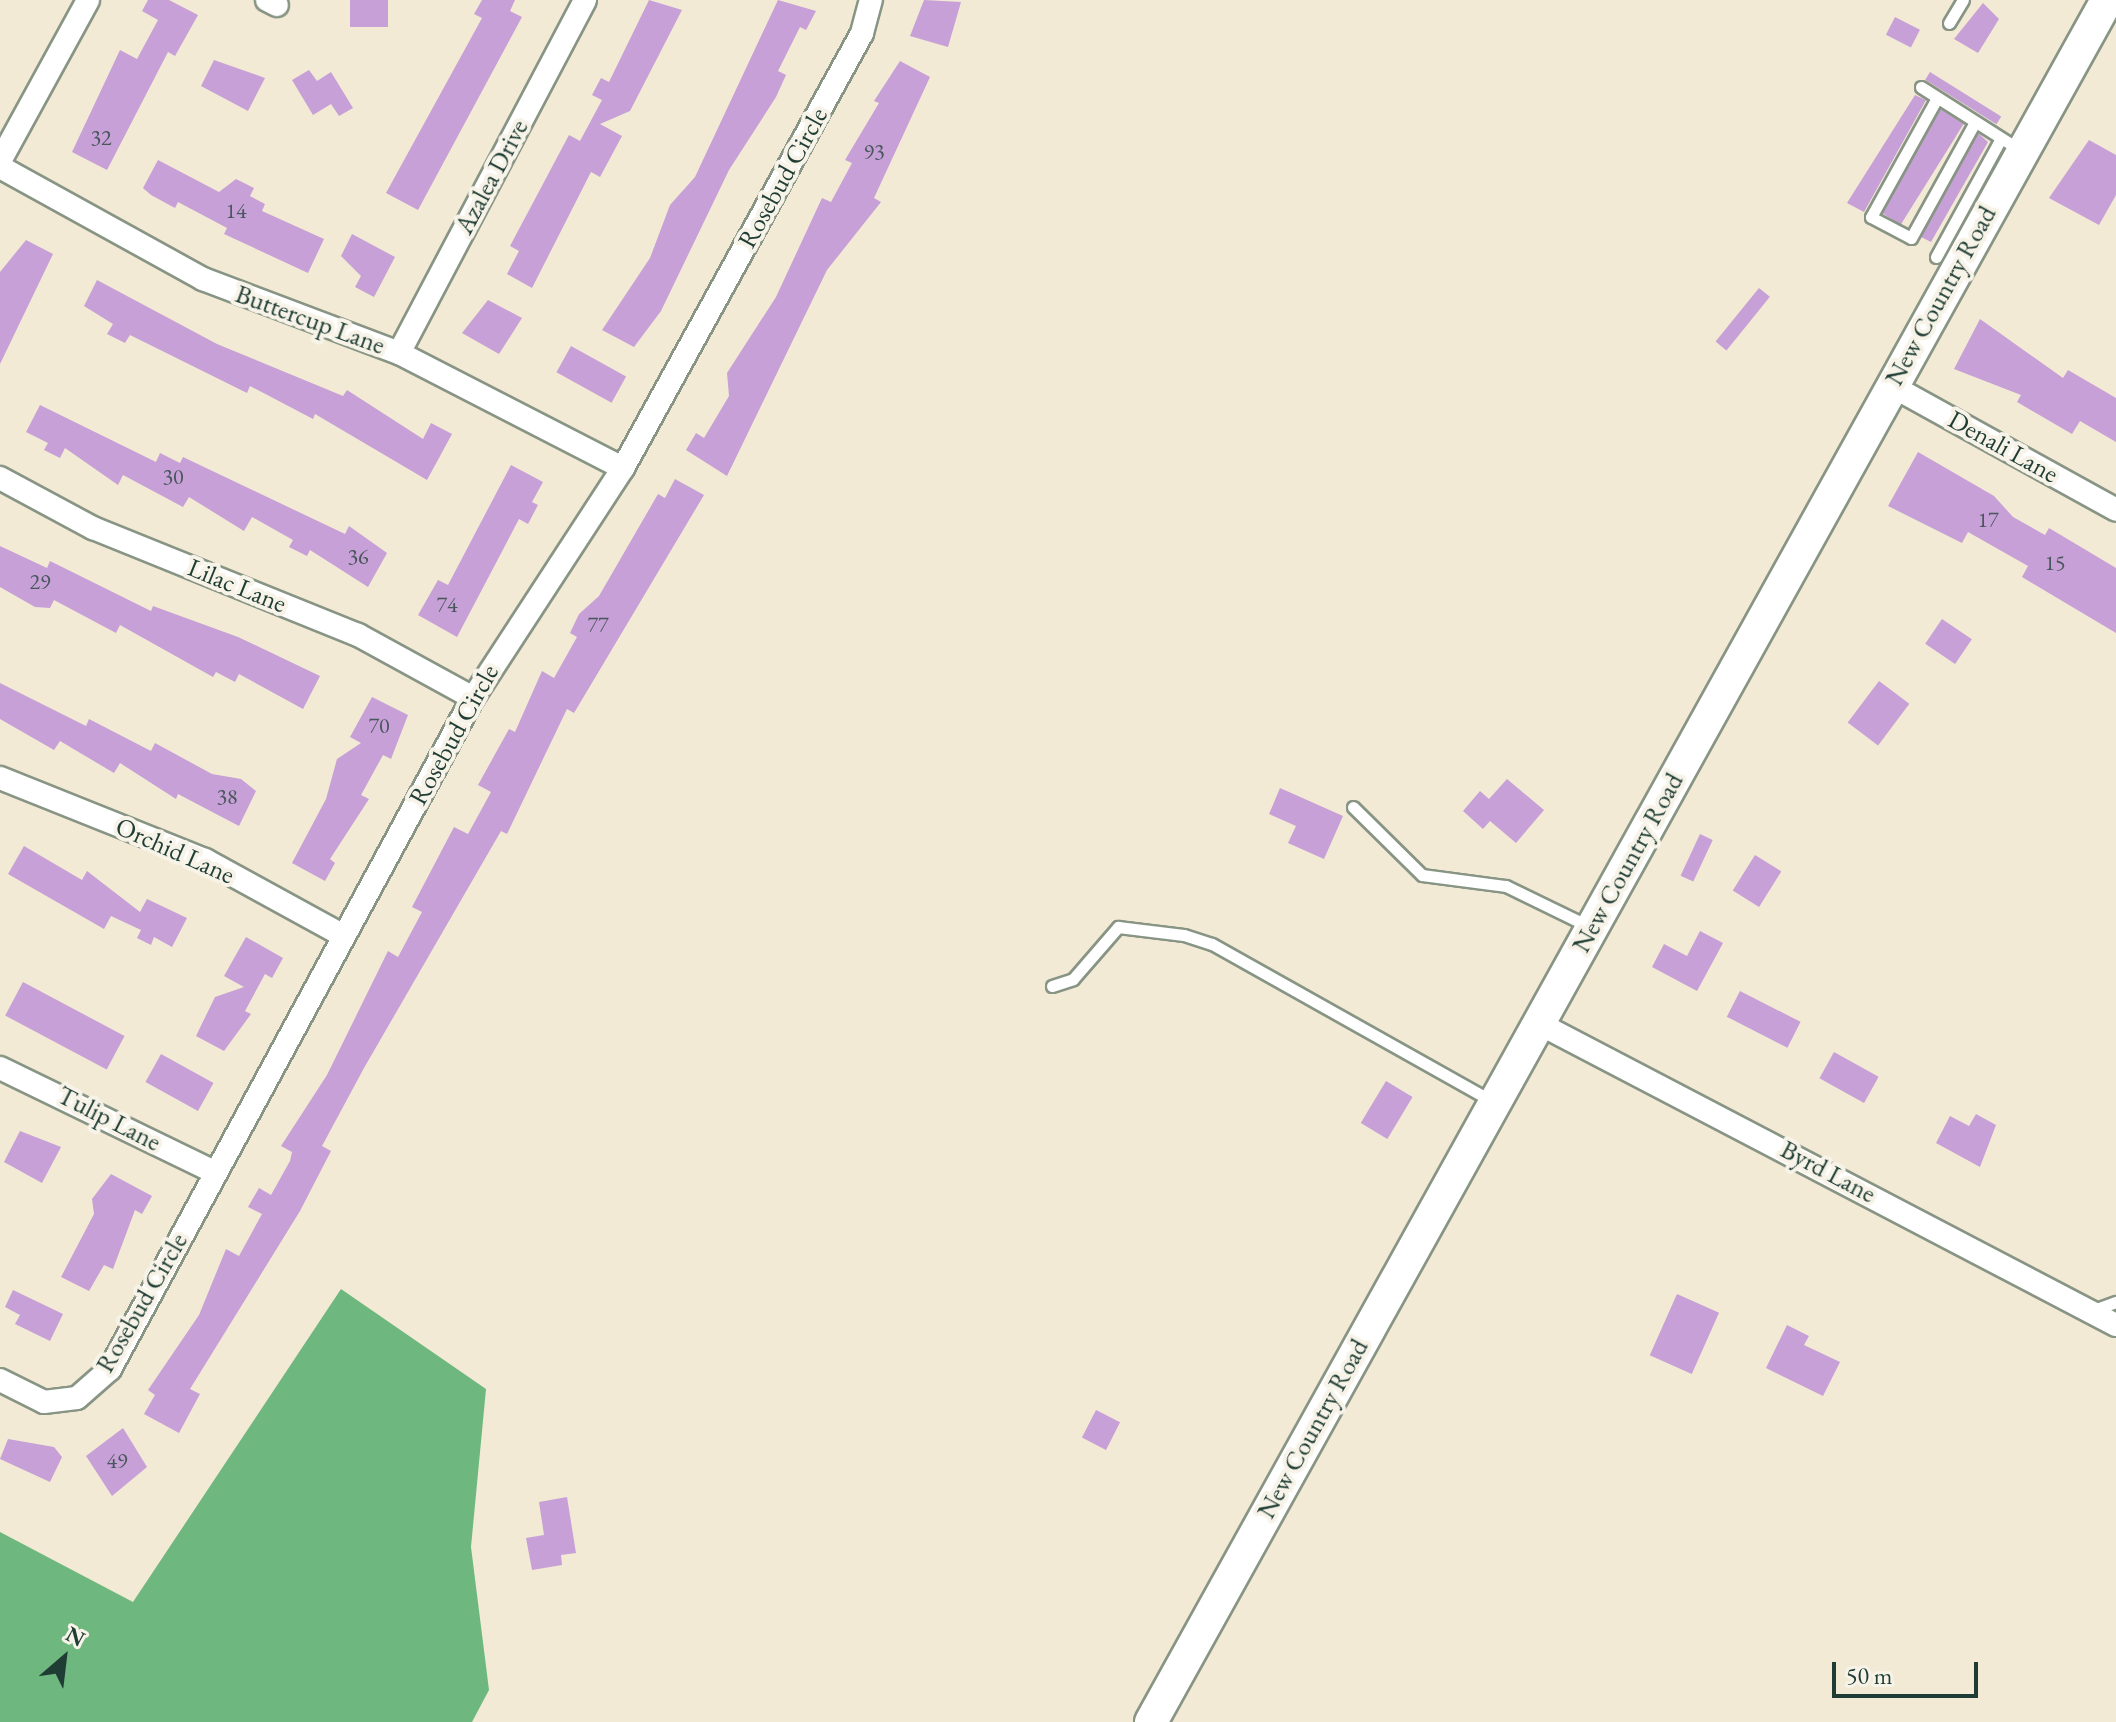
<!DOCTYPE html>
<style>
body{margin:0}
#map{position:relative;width:2116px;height:1722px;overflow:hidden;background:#f2ead5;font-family:"EB Garamond",serif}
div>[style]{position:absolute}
.forest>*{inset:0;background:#6eb87f}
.building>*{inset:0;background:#c6a0d6;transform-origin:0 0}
.roads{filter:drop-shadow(2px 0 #889484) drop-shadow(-2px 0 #889484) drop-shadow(0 2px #889484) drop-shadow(0 -2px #889484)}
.lane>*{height:11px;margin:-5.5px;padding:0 5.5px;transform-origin:5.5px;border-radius:5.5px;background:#fff}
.street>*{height:22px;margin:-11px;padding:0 11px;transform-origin:11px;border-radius:11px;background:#fff}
.secondary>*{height:32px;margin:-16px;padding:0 16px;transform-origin:16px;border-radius:16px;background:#fff}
span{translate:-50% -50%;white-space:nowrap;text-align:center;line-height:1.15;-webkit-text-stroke:8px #f7f3e8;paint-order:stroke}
.number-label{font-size:22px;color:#49565c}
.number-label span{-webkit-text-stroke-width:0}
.street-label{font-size:26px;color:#1f3d34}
.north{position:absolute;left:24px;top:1618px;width:80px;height:80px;-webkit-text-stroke:6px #f7f3e8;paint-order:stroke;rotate:28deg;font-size:22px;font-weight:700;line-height:32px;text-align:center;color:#1f3d34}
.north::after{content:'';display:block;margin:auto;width:28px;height:36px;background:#1f3d34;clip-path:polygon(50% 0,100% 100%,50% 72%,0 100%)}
.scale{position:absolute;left:1832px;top:1662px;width:146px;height:36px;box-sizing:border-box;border:4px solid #1f3d34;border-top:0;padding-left:10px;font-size:24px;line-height:28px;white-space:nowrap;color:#1f3d34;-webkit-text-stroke:6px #f7f3e8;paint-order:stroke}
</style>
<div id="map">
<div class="forest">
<div style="clip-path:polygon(341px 1289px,486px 1389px,471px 1547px,489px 1690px,472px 1722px,0 1722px,0 1532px,133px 1602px)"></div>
</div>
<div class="building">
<div style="clip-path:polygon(148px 0,169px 0,198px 15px,175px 56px,168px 52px,107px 170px,72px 152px,120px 50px,137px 59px,158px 20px,142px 11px)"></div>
<div style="left:388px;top:0;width:27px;height:38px;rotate:90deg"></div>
<div style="clip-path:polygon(482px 0,515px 0,510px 11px,522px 17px,418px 210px,386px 193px,482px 18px,474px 14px)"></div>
<div style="clip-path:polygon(649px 0,682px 10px,630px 111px,600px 124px,622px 136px,600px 177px,591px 172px,532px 288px,507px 274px,519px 251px,510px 246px,569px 135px,580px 141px,602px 100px,592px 95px,601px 78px,609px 82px)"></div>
<div style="clip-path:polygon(778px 0,816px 11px,806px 30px,800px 27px,778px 71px,786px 75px,776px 97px,729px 170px,661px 311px,634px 347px,602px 330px,650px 258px,670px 205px,695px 177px)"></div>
<div style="clip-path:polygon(924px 0,961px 2px,948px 47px,910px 36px)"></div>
<div style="clip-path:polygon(1983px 3px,1999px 19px,1978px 53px,1954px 39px)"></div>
<div style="left:1895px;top:17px;width:28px;height:20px;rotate:27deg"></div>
<div style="clip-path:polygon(214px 60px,265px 78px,248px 111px,201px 86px)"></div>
<div style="clip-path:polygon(900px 61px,930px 77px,874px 198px,881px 202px,827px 270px,727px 476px,686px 450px,696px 433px,704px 438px,729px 396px,727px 373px,776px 297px,822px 198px,831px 202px,852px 163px,845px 160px,879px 103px,874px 101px)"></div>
<div style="clip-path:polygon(309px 70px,317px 81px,331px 72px,353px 108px,339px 116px,331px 104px,313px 115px,292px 80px)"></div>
<div style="left:1930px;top:72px;width:84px;height:9px;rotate:32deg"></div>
<div style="clip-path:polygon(1915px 95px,1926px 100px,1864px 212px,1847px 203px)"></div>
<div style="left:1940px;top:109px;width:28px;height:119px;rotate:32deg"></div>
<div style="clip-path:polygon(1978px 133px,1988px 142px,1931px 242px,1921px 237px)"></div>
<div style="clip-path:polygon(2089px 140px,2116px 155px,2116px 195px,2099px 225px,2049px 198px)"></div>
<div style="clip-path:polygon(158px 160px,219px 192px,236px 179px,254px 188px,250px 196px,265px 204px,262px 211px,324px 239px,308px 273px,224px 234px,227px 228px,178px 202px,175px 208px,151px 195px,143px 188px)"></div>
<div style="clip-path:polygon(352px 234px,395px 257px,374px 297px,355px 287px,361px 276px,341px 256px)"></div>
<div style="clip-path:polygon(26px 240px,53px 254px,0 364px,0 272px)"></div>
<div style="clip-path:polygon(97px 280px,217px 344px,343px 396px,347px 390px,423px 439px,431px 423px,452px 434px,427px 480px,315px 414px,313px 419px,250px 386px,247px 393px,130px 335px,125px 343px,107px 334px,113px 324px,84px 306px)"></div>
<div style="left:1759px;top:288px;width:14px;height:69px;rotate:39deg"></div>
<div style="clip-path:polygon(488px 300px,522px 318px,499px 354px,462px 333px)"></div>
<div style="clip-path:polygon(1980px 319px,2063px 378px,2068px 370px,2116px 398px,2116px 442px,2080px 421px,2072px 434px,2017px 402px,2021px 395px,1954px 369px)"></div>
<div style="left:571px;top:346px;width:63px;height:30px;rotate:29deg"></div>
<div style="clip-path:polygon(40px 405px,156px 462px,160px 453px,180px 463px,183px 457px,345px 534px,349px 526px,387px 553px,368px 587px,310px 550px,307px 556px,289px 547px,293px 540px,252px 517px,244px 531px,189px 497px,183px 507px,123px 475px,118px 485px,65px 448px,60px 458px,44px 450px,48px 443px,26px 432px)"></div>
<div style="clip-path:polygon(1918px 452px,1994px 496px,2013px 517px,2045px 535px,2049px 528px,2116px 568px,2116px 633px,2022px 577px,2028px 566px,1968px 532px,1962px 543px,1888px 506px)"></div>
<div style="clip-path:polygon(511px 465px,543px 482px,532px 502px,538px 505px,528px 524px,519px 519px,457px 637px,418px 615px,438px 580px,448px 585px)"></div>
<div style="clip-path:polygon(675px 479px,704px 495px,574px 713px,567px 709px,507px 834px,501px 831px,364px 1068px,322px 1146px,331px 1151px,300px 1211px,190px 1389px,200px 1394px,179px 1433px,144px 1414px,155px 1395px,148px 1390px,199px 1315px,226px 1249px,239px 1256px,262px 1214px,248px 1207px,259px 1188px,271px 1195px,290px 1161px,292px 1152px,281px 1146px,327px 1075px,388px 951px,398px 957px,422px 912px,412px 907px,454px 827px,468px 834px,491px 792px,478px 785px,509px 729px,515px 732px,542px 671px,554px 678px,577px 637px,570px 633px,579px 614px,599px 596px,658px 494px,665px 498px)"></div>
<div style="clip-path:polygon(0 546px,47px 568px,50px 561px,151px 611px,153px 606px,238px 637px,320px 676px,303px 709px,239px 674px,235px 682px,216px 672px,213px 677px,120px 625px,116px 633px,54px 600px,50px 608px,35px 607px,0 587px)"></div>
<div style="left:1942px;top:619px;width:36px;height:30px;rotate:34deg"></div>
<div style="left:1879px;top:681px;width:38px;height:52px;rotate:37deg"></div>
<div style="clip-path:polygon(0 683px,86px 726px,89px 719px,151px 751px,155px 743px,212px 774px,241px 779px,256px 791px,239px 826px,178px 794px,176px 799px,120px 763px,114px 773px,60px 741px,54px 750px,0 719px)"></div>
<div style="clip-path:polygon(372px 697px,408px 715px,391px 759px,383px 755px,361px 795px,369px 799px,330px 859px,335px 863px,325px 881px,292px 863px,326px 799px,337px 759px,361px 743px,350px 737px)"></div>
<div style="clip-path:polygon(1507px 779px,1544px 810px,1516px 843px,1490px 821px,1483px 829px,1463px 811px,1480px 791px,1489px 799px)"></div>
<div style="clip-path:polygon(1280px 788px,1343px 816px,1324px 859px,1288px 843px,1296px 826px,1269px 814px)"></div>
<div style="left:1700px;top:834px;width:14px;height:46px;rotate:25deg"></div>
<div style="clip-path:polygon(24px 846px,82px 880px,87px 871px,140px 912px,147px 899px,187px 918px,172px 947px,154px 937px,151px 945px,137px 938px,141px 930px,111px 916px,104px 929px,8px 874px)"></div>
<div style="left:1755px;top:855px;width:31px;height:42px;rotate:32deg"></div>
<div style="clip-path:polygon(1700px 931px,1723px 943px,1697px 991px,1652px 967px,1664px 944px,1687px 956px)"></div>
<div style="clip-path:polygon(246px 937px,283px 958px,272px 978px,265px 974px,245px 1011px,251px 1014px,224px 1051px,196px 1036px,215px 997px,244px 987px,224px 976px)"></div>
<div style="left:23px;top:982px;width:115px;height:38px;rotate:28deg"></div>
<div style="left:1740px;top:991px;width:68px;height:29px;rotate:27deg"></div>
<div style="left:1834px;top:1052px;width:51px;height:30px;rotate:29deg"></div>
<div style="left:161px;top:1054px;width:60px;height:32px;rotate:29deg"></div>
<div style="left:1386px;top:1081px;width:31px;height:49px;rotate:31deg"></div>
<div style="clip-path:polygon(1976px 1114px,1996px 1125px,1980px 1167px,1936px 1143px,1950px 1116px,1969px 1126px)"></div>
<div style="clip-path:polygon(20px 1131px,61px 1147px,42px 1183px,4px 1162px)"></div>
<div style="clip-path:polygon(111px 1174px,152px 1196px,142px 1214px,135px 1210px,113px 1269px,104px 1265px,89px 1291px,61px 1277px,94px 1214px,92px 1199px)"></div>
<div style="clip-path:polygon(13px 1290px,63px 1314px,50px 1341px,15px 1324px,20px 1315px,5px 1307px)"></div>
<div style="left:1677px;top:1294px;width:46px;height:67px;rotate:24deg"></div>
<div style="clip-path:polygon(1787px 1325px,1809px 1336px,1804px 1345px,1840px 1362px,1823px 1396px,1766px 1368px)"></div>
<div style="left:1096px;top:1410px;width:27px;height:31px;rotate:27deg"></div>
<div style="clip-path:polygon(123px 1428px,147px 1467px,112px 1496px,86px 1456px)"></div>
<div style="clip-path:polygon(8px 1439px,54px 1447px,62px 1457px,50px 1482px,0 1459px)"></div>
<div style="clip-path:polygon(567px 1497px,576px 1553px,561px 1555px,562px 1565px,532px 1570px,526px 1538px,544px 1535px,539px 1502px)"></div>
</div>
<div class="roads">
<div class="lane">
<div style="left:1949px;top:23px;width:27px;rotate:-59deg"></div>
<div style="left:1921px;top:87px;width:120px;rotate:32.4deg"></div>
<div style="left:1937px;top:98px;width:136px;rotate:119deg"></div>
<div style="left:1871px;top:217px;width:45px;rotate:27.7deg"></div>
<div style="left:1911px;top:238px;width:132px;rotate:-61.1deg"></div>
<div style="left:1936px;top:257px;width:133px;rotate:-61.3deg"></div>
<div style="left:1353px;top:807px;width:97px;rotate:44.6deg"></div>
<div style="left:1422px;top:875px;width:85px;rotate:7.5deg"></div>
<div style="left:1506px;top:886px;width:91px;rotate:26deg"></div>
<div style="left:1052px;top:986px;width:22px;rotate:-18deg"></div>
<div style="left:1073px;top:979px;width:69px;rotate:-49.1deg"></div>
<div style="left:1118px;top:927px;width:66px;rotate:6.9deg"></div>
<div style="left:1184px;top:935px;width:29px;rotate:18deg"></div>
<div style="left:1212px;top:944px;width:321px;rotate:29.3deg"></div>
<div style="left:2091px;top:1311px;width:27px;rotate:-20deg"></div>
</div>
<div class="street">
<div style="left:267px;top:0;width:11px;rotate:27deg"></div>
<div style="left:0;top:161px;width:183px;rotate:-61.3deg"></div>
<div style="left:0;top:167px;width:232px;rotate:28.9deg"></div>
<div style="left:203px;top:279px;width:210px;rotate:20.7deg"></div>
<div style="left:399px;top:353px;width:252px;rotate:27.2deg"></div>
<div style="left:399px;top:353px;width:399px;rotate:-62.2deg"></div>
<div style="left:1890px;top:385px;width:258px;rotate:28.9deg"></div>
<div style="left:0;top:478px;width:106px;rotate:28.3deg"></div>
<div style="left:93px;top:528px;width:286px;rotate:22deg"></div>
<div style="left:358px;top:635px;width:131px;rotate:28.7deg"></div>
<div style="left:0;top:778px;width:221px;rotate:21.8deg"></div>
<div style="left:205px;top:860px;width:158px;rotate:28.7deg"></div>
<div style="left:1538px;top:1023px;width:652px;rotate:27.59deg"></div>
<div style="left:0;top:1068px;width:240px;rotate:25.9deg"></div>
<div style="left:0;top:1380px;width:49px;rotate:26.6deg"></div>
<div style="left:44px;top:1402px;width:33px;rotate:-7deg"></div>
<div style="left:77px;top:1398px;width:44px;rotate:-41.3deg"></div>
<div style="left:110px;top:1369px;width:763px;rotate:-61.59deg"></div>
<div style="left:473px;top:698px;width:275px;rotate:-56.9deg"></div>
<div style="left:623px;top:468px;width:496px;rotate:-61.2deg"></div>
<div style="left:862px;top:33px;width:34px;rotate:-75deg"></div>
</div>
<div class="secondary">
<div style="left:1151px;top:1722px;width:1965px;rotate:-60.96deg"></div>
</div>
</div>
<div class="number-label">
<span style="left:101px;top:138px">32</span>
<span style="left:874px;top:152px">93</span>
<span style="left:236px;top:211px">14</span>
<span style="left:173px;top:477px">30</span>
<span style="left:1988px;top:520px">17</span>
<span style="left:358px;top:557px">36</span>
<span style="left:2055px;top:563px">15</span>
<span style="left:40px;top:582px">29</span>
<span style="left:447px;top:605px">74</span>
<span style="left:598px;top:625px">77</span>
<span style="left:379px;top:726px">70</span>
<span style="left:227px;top:797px">38</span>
<span style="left:117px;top:1461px">49</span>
</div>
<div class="street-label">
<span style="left:492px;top:177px;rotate:-62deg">Azalea Drive</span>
<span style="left:783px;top:178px;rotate:-61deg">Rosebud Circle</span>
<span style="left:1941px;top:296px;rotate:-61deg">New Country Road</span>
<span style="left:310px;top:320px;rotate:20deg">Buttercup Lane</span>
<span style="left:2003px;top:447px;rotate:29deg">Denali Lane</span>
<span style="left:237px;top:586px;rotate:22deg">Lilac Lane</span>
<span style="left:454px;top:735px;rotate:-61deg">Rosebud Circle</span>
<span style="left:175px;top:851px;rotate:24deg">Orchid Lane</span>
<span style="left:1628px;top:863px;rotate:-61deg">New Country Road</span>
<span style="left:109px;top:1119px;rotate:27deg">Tulip Lane</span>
<span style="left:1828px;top:1172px;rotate:28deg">Byrd Lane</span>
<span style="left:142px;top:1303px;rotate:-60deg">Rosebud Circle</span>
<span style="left:1313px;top:1429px;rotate:-61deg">New Country Road</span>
</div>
<div class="north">N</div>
<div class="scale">50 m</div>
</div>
